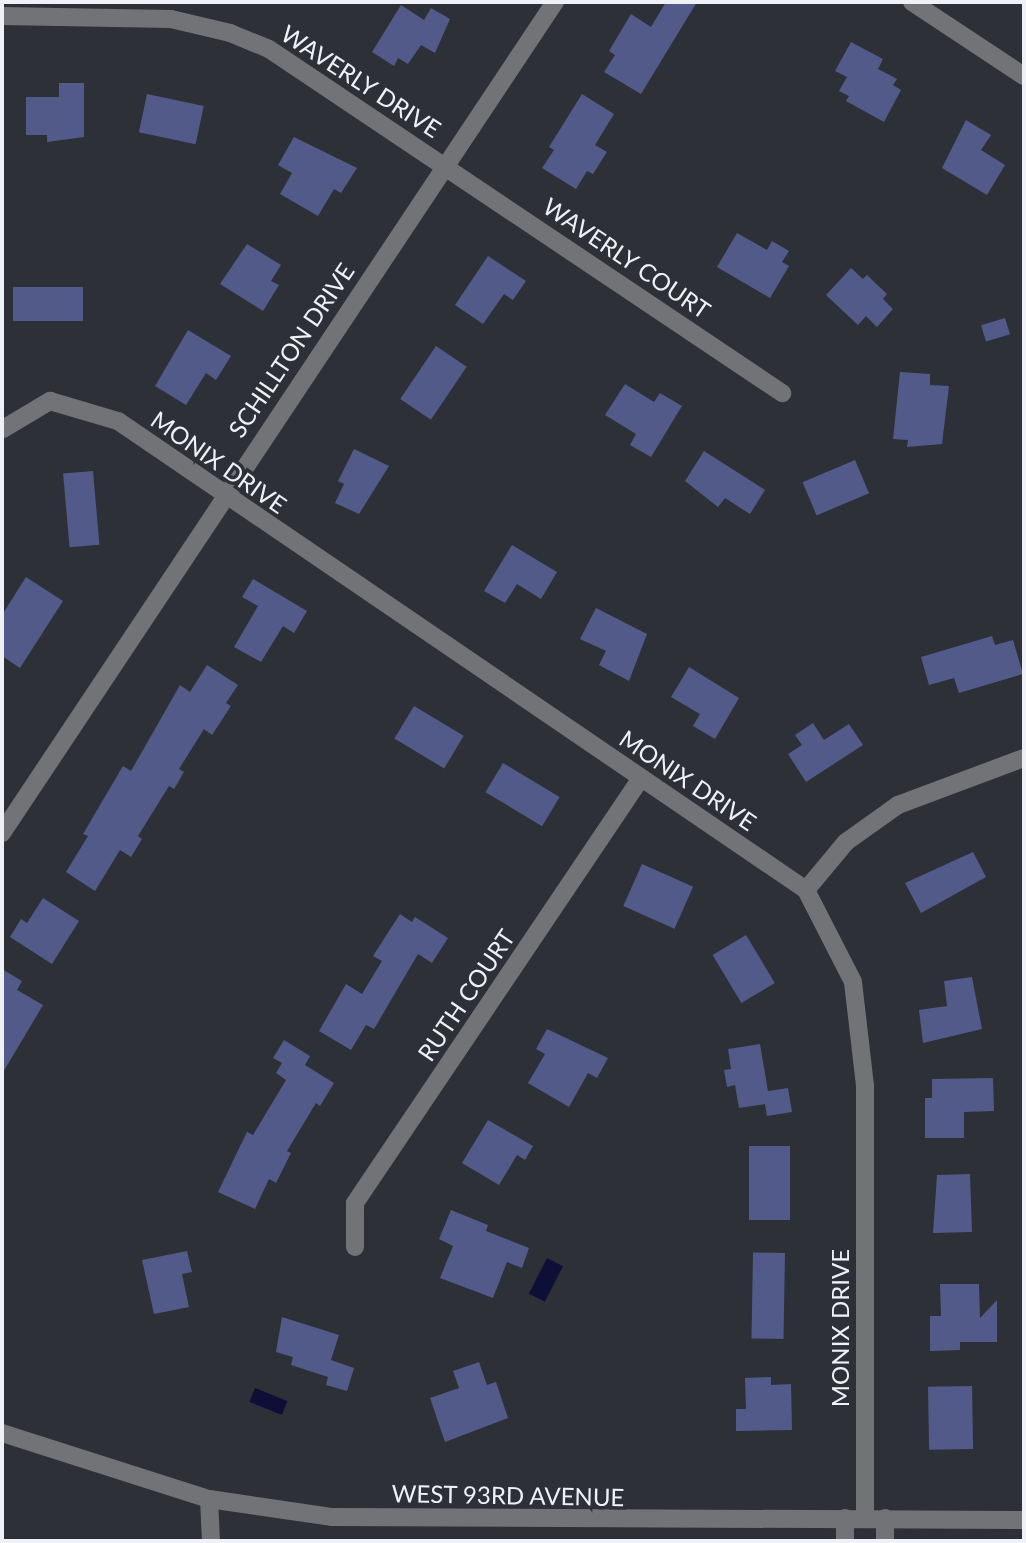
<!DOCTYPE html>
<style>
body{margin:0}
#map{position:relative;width:1026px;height:1543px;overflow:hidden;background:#2e3038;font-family:Lato,sans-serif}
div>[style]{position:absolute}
.water>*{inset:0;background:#0e0f37;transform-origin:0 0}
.building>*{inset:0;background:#515a89;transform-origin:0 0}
.minor>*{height:18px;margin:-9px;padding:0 9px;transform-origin:9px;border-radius:9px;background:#727377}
.tertiary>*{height:18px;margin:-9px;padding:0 9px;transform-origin:9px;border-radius:9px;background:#727377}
span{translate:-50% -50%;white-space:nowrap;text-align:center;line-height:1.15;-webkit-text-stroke:7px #2e3038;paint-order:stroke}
.street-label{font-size:24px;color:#f0f1f6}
.frame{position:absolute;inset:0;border:4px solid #f0f1f6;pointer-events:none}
</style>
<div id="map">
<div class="water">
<div style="left:547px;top:1258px;width:18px;height:40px;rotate:27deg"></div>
<div style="left:255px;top:1388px;width:35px;height:15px;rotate:22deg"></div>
</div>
<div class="building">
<div style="clip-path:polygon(666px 2px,697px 2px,641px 94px,604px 72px,615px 55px,609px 51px,631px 14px,651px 27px)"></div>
<div style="clip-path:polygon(401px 5px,424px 20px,431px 8px,450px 19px,435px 53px,421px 45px,408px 64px,398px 58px,394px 66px,372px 52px)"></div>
<div style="clip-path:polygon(851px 42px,883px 59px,878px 69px,897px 79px,893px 85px,901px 90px,884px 122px,846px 101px,849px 96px,839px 91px,847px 77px,835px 71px)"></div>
<div style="clip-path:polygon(59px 83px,84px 83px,84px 137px,47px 142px,47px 135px,26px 135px,26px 97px,59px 97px)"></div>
<div style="left:147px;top:94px;width:58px;height:39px;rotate:12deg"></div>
<div style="clip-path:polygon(582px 94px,614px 114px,595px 145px,607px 152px,593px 174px,587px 171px,576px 189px,542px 168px,554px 150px,549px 147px)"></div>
<div style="clip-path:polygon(966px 120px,991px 135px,981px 150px,1005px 165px,987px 195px,942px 168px)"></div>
<div style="clip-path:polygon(294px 137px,357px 168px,341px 193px,334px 189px,318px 216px,280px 194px,292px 173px,278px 165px)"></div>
<div style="clip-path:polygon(737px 233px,767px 250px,772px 241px,789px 251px,782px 262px,789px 266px,770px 298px,717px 267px)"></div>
<div style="clip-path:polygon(247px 244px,281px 265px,271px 281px,279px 285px,263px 311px,220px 284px)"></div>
<div style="clip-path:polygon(488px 256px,526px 281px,513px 300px,504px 294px,483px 324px,455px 305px)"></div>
<div style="clip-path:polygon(851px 268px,863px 279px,867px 275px,887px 294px,883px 299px,893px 309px,877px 327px,866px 316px,858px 325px,826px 295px)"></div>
<div style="left:83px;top:287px;width:34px;height:70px;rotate:90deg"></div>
<div style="left:1005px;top:318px;width:17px;height:25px;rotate:73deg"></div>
<div style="clip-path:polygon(188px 330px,231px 356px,216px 380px,206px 373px,186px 405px,155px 386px)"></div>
<div style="left:436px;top:346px;width:37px;height:64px;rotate:34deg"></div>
<div style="clip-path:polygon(900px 372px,930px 374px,930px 385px,949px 386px,942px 444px,907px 447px,908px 440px,893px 439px)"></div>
<div style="clip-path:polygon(625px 384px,654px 402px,660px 393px,682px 406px,651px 457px,630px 445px,636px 434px,605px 415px)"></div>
<div style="clip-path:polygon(354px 449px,389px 466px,359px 514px,335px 503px,344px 484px,338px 481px)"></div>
<div style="clip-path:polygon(704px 451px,765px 490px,750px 514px,725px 498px,718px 507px,685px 481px)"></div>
<div style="left:855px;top:460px;width:36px;height:57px;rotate:67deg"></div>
<div style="left:93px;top:471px;width:74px;height:30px;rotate:85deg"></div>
<div style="clip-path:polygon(512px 545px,557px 572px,541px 599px,517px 584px,505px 603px,484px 591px)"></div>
<div style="clip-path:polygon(26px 577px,63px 601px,20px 668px,2px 656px,2px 615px)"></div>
<div style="clip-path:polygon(253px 579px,307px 611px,294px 633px,283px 626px,261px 662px,234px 647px,258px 606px,242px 597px)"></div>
<div style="clip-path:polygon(596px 608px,647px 634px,629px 681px,599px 665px,606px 651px,580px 639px)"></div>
<div style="clip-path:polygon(992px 636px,995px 645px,1013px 640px,1023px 674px,959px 693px,954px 678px,929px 685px,921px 657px)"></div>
<div style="clip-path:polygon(207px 665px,238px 685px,226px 703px,231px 706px,212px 735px,204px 729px,179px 769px,184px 772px,174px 789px,169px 786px,138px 836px,142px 839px,131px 857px,120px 850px,95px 891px,66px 872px,88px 836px,83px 834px,123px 766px,131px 771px,180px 685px,190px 692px)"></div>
<div style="clip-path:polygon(689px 667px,739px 698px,715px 739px,693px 726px,700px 714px,671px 697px)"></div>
<div style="left:414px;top:706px;width:58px;height:38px;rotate:31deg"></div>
<div style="clip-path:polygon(813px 723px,824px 740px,849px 724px,863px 745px,806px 782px,788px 754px,802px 745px,795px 735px)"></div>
<div style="left:503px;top:763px;width:66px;height:34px;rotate:31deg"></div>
<div style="clip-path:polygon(973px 852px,986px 877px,921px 913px,905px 883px)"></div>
<div style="left:642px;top:864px;width:56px;height:46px;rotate:24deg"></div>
<div style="clip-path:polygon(43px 898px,79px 921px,52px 964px,10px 937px,21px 919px,27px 923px)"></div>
<div style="clip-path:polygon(400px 914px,412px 922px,415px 917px,448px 938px,432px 963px,418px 954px,374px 1029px,366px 1025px,351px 1050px,319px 1031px,346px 984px,362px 994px,382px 961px,373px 956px)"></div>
<div style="left:746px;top:935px;width:56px;height:39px;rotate:59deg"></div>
<div style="clip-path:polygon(2px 969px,22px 981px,17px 990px,43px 1005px,2px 1074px)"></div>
<div style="clip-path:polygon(972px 977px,982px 1029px,923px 1043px,919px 1010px,947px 1006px,944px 981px)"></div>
<div style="clip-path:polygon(547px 1029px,608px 1058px,597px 1078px,588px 1073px,569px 1107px,528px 1083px,545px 1054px,536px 1049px)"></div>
<div style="clip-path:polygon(284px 1040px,310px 1056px,305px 1065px,334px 1083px,320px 1106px,316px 1103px,287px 1151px,291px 1153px,276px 1183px,269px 1179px,255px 1209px,218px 1192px,247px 1132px,253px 1135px,286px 1080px,276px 1073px,282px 1063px,273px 1058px)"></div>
<div style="clip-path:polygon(760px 1044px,768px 1091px,788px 1088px,792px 1112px,767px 1116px,765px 1104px,739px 1108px,735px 1085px,727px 1087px,724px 1070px,731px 1069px,728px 1049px)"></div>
<div style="clip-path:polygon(993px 1078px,994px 1111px,964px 1112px,964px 1138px,925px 1138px,925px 1098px,932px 1098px,932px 1079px)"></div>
<div style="clip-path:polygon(488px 1120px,533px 1146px,525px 1160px,517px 1155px,499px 1185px,462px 1163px)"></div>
<div style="left:749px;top:1146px;width:41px;height:74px"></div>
<div style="clip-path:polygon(970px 1174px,972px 1232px,933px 1233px,937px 1175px)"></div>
<div style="clip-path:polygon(451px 1210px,488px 1225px,486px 1231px,529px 1248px,522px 1268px,507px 1262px,493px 1298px,440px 1278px,453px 1246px,439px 1239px)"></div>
<div style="clip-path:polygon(187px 1251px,192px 1272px,182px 1274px,189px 1307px,154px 1314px,142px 1260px)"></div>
<div style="left:785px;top:1253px;width:86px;height:32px;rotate:91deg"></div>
<div style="clip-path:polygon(940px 1284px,979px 1284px,980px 1318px,997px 1300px,997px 1342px,960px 1342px,960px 1350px,930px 1351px,930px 1316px,941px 1316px)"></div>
<div style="clip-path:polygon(282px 1317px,339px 1335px,331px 1360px,354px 1368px,347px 1391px,326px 1385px,328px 1377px,291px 1365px,293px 1357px,276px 1352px)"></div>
<div style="clip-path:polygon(479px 1362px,487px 1385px,496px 1382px,508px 1418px,445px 1442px,430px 1398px,459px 1388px,453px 1371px)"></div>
<div style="clip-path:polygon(771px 1377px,771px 1385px,791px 1384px,792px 1430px,736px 1431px,736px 1409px,746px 1409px,745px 1378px)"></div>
<div style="left:972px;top:1386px;width:63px;height:44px;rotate:89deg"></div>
</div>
<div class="minor">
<div style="left:912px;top:2px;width:134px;rotate:33.5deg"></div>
<div style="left:2px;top:16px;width:169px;rotate:1deg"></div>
<div style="left:171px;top:19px;width:61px;rotate:13.3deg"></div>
<div style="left:230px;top:33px;width:42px;rotate:22.3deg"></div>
<div style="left:269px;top:49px;width:618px;rotate:33.84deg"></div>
<div style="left:3px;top:429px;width:55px;rotate:-30.8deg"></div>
<div style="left:50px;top:401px;width:71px;rotate:16.4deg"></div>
<div style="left:118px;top:421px;width:833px;rotate:34.28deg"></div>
<div style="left:806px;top:890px;width:103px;rotate:62.9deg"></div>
<div style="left:853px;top:982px;width:105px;rotate:83.4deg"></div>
<div style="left:865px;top:1086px;width:432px;rotate:90deg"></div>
<div style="left:2px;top:833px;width:998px;rotate:-56.36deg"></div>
<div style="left:806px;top:890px;width:62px;rotate:-50.2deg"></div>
<div style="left:846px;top:842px;width:64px;rotate:-35.4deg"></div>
<div style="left:898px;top:805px;width:134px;rotate:-20.5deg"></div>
<div style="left:355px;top:1247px;width:44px;rotate:-90deg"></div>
<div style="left:355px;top:1203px;width:512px;rotate:-56.06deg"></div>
<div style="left:209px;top:1499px;width:42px;rotate:87.3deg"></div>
<div style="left:845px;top:1518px;width:23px;rotate:90deg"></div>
<div style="left:885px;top:1518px;width:23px;rotate:90deg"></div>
</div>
<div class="tertiary">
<div style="left:2px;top:1433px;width:217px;rotate:17.7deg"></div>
<div style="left:209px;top:1499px;width:125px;rotate:8.3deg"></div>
<div style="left:333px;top:1517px;width:691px;rotate:0.25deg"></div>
</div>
<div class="street-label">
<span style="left:361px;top:81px;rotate:33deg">WAVERLY DRIVE</span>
<span style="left:627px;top:258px;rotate:34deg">WAVERLY COURT</span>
<span style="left:291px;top:350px;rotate:-56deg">SCHILLTON DRIVE</span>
<span style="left:219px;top:462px;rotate:35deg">MONIX DRIVE</span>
<span style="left:688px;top:780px;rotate:34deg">MONIX DRIVE</span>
<span style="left:466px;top:995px;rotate:-56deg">RUTH COURT</span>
<span style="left:840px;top:1328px;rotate:-90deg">MONIX DRIVE</span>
<span style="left:508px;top:1495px;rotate:1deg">WEST 93RD AVENUE</span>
</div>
<div class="frame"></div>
</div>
